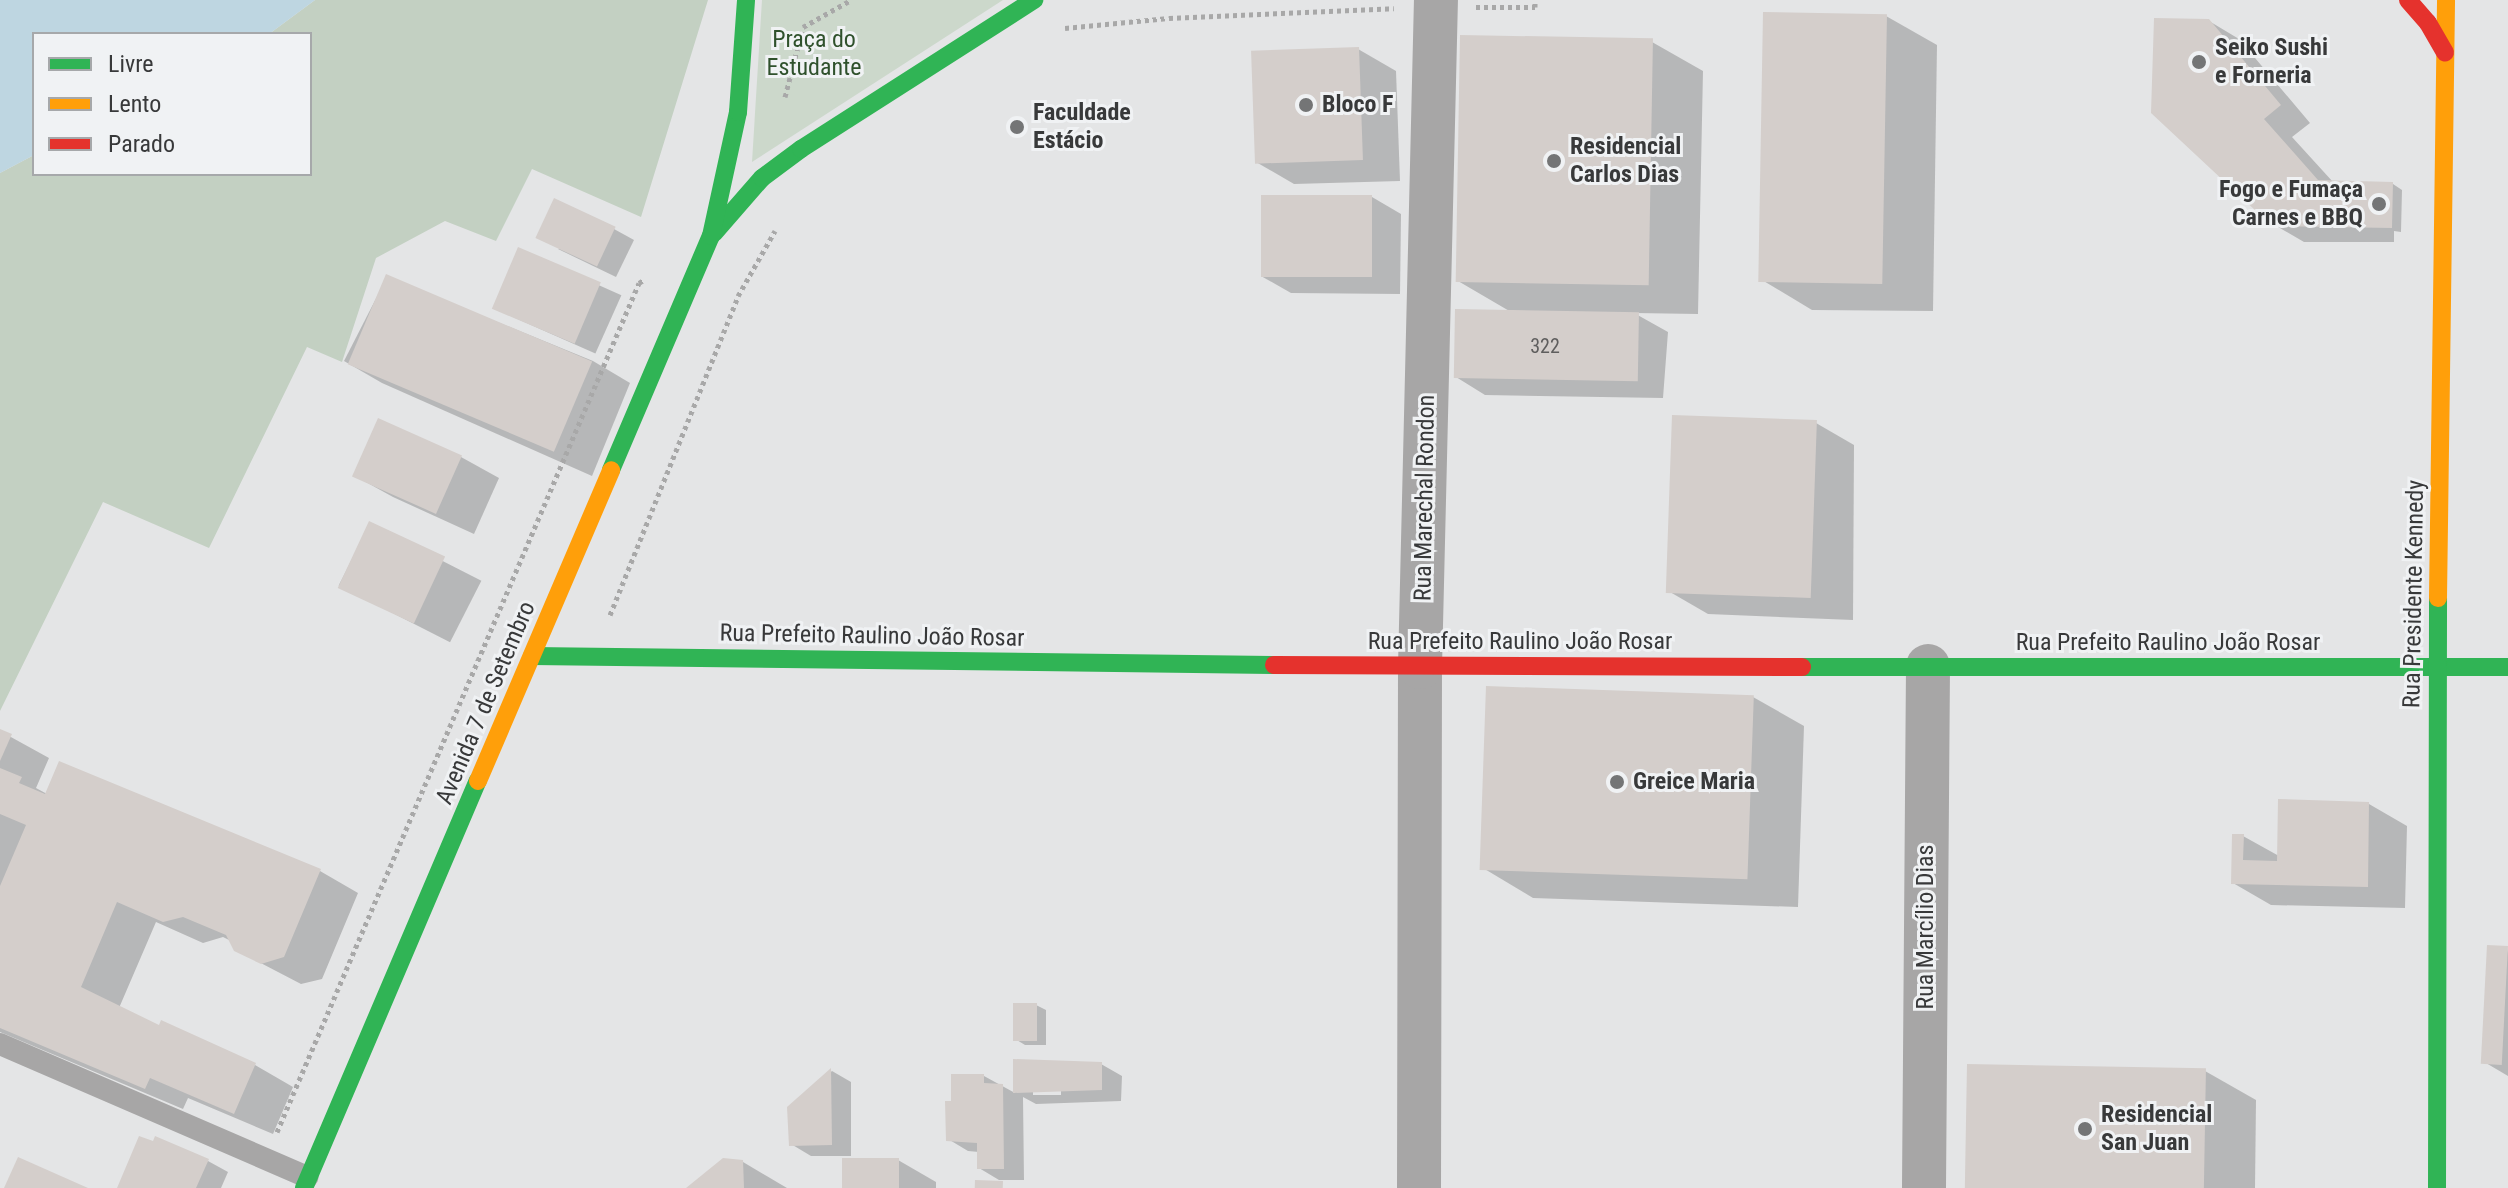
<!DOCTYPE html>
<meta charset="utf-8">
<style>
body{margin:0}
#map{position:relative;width:2508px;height:1188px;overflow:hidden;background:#e4e5e6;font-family:"Roboto Condensed",sans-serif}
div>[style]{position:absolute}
.green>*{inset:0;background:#ccd8cb}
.forest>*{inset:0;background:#c3d0c2}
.water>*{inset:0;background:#bed6e1}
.shadow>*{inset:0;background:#0003;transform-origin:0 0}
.building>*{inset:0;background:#d4cecb;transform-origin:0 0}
.path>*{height:5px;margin-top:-2.5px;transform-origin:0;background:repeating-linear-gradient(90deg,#a8a8a8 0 4px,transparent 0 8px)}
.lane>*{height:22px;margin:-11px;padding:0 11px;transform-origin:11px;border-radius:11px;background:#a7a6a6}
.street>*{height:44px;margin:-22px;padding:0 22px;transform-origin:22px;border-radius:22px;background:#a7a6a6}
.fast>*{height:18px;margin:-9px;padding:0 9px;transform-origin:9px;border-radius:9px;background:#30b455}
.slow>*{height:18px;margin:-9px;padding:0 9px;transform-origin:9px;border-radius:9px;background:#ff9f0a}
.jam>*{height:18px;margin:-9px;padding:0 9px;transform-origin:9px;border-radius:9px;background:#e5322d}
.dots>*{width:22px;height:22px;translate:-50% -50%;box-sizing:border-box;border:4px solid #f0f2f4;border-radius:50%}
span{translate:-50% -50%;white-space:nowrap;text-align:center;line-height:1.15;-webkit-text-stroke:6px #f0f2f4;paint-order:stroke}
.number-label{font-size:20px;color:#5f5e5e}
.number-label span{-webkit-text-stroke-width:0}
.park-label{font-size:24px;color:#2f512c}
.poi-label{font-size:24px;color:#38393a;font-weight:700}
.left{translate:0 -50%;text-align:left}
.right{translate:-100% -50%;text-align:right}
.street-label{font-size:24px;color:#38393a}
.legend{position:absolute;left:32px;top:32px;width:280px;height:144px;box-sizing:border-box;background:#f0f2f4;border:2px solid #a6a8aa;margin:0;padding:10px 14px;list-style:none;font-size:24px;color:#38393a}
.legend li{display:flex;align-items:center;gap:16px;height:40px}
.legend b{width:40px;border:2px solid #a6a8aa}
</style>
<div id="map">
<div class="green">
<div style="clip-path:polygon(762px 0,1003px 0,752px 162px)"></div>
</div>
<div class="forest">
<div style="clip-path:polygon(315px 0,708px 0,641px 217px,532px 169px,496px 241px,445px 221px,376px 258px,342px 362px,307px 347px,209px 548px,103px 502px,0 711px,0 173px,34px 155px,34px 174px,310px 174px,310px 34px,269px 34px)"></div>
</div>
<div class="water">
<div style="clip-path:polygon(0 0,315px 0,269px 34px,34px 34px,34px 155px,0 173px)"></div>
</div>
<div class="shadow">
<div style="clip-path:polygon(1886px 16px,1937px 45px,1933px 311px,1812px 310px,1762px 280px)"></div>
<div style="clip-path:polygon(2209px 21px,2239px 39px,2310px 123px,2292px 137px,2333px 182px,2393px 184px,2402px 190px,2401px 232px,2394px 231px,2394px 242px,2304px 242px,2273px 224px)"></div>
<div style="clip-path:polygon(1652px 42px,1703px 71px,1698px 314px,1634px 313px,1668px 332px,1663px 398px,1485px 395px,1456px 377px,1511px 312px,1458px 281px)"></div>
<div style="clip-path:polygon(1358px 49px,1396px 71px,1400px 181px,1294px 184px,1256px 162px)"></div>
<div style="clip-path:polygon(1372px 197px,1401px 214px,1400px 294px,1291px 293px,1261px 276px)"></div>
<div style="clip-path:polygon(614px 229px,634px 240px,616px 277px,558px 249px)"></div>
<div style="left:520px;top:250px;width:111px;height:64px;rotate:24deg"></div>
<div style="clip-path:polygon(387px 277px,593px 361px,630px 383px,592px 476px,382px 383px,344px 361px)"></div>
<div style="clip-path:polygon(1816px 423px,1854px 445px,1853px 620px,1708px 614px,1670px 592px)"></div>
<div style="clip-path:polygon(461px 457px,499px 478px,474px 534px,393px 497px,355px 476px)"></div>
<div style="left:370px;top:524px;width:125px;height:69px;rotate:27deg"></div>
<div style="clip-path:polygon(1753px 697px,1804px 726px,1798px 907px,1533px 898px,1483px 868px)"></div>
<div style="clip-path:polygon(0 731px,49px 758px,36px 788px,47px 794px,60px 763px,320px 871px,358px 893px,322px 979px,301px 984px,236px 950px,231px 941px,223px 937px,203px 943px,156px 922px,119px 1008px,160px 1027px,162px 1023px,255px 1065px,293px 1087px,273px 1134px,188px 1098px,183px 1109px,0 1032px)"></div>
<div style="clip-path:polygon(2369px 804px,2407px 826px,2405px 908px,2271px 905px,2233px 883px,2243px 836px,2279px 856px)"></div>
<div style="clip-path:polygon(2508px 948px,2508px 1076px,2486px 1063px)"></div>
<div style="clip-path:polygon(1036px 1005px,1046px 1010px,1046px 1045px,1025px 1045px,1015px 1039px)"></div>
<div style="clip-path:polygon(evenodd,1015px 1061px,1101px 1064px,1122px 1076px,1121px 1101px,1036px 1104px,1023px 1097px,1024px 1180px,999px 1180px,979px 1168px,979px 1152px,968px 1151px,948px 1139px,953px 1103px,984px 1076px,1015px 1093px,1015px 1061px,1033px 1091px,1061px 1091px,1061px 1095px,1033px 1095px,1033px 1091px)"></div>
<div style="clip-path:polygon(832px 1071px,851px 1082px,851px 1156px,811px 1156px,791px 1144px,789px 1108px)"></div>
<div style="clip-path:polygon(2205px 1071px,2256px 1100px,2255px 1188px,1967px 1188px)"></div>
<div style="clip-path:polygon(898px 1160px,936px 1182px,936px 1188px,845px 1188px)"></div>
<div style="clip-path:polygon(208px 1161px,228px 1172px,221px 1188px,119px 1188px)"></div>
<div style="clip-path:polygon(743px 1162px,787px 1188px,689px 1188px)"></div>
</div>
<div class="building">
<div style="left:1763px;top:12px;width:124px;height:270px;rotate:1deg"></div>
<div style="clip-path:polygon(2154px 18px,2209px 19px,2281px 105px,2264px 119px,2318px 180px,2393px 182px,2392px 228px,2272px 226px,2151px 113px)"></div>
<div style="left:1460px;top:35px;width:193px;height:247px;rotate:1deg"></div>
<div style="left:1359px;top:47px;width:113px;height:108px;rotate:88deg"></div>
<div style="left:1261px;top:195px;width:111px;height:82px"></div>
<div style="left:554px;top:198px;width:68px;height:44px;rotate:25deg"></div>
<div style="left:518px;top:247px;width:90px;height:67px;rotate:23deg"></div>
<div style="left:386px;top:274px;width:224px;height:98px;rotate:23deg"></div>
<div style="left:1455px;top:309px;width:184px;height:69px;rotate:1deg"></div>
<div style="left:1672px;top:415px;width:145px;height:178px;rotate:2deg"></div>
<div style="left:378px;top:418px;width:92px;height:64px;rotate:24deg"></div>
<div style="left:369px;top:521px;width:84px;height:74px;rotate:25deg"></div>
<div style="left:1486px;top:686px;width:268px;height:184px;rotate:2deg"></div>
<div style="clip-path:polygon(0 729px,12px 734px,0 761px)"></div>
<div style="clip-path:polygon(59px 761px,321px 869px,284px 957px,261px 964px,234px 951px,226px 935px,183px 917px,163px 922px,117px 902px,81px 987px,159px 1025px,161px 1020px,256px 1063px,234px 1114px,150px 1078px,145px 1089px,0 1028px,0 886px,26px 825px,0 814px,0 768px,22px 777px,19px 783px,45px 794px)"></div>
<div style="clip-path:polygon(2278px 799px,2369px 802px,2368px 887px,2231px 884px,2232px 834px,2244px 834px,2243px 860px,2277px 861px)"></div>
<div style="left:2487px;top:945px;width:21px;height:119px;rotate:3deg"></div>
<div style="left:1013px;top:1003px;width:24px;height:38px"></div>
<div style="clip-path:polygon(1013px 1059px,1102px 1062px,1102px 1090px,1013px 1093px)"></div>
<div style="left:1967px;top:1064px;width:239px;height:124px;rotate:1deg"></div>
<div style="clip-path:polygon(831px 1068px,832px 1145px,789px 1146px,787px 1107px)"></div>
<div style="clip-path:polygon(951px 1074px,984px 1074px,984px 1083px,1003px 1084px,1004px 1169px,977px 1169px,977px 1143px,946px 1141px,945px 1101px,951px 1101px)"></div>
<div style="clip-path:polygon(139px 1136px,153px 1141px,155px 1136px,209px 1159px,196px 1188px,117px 1188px)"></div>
<div style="clip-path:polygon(18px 1157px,88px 1188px,4px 1188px)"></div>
<div style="clip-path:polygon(723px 1158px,743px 1160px,744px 1188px,686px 1188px)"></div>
<div style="left:899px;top:1158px;width:30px;height:57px;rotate:90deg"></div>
<div style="left:975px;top:1180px;width:28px;height:8px;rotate:2deg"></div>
</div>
<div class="path">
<div style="left:1476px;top:7px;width:59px"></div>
<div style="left:1535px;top:7px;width:7px;rotate:-90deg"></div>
<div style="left:1065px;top:28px;width:104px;rotate:-5.5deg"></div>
<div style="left:1169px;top:18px;width:225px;rotate:-2.5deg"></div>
<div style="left:785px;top:97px;width:72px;rotate:-75.6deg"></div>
<div style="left:803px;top:27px;width:55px;rotate:-29.4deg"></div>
<div style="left:610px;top:615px;width:344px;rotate:-68.1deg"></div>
<div style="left:738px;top:296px;width:75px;rotate:-60.4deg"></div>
<div style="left:277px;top:1132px;width:923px;rotate:-66.91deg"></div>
<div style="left:639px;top:283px;width:7px;rotate:-34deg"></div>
</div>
<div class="lane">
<div style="left:0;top:1044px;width:335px;rotate:23.4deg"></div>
</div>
<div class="street">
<div style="left:1419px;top:1188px;width:521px;rotate:-89.89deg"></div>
<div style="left:1420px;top:667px;width:667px;rotate:-88.63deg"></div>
<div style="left:1924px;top:1188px;width:522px;rotate:-89.56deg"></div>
</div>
<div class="fast">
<div style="left:714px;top:233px;width:73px;rotate:-48.9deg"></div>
<div style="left:762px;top:178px;width:49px;rotate:-36.6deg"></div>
<div style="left:801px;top:149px;width:277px;rotate:-32.6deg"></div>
<div style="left:611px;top:470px;width:254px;rotate:-66.9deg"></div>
<div style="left:711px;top:236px;width:127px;rotate:-77.7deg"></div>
<div style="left:738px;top:112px;width:112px;rotate:-85.9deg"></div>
<div style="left:532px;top:656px;width:742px;rotate:0.69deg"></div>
<div style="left:1802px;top:667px;width:706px"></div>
<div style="left:304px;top:1188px;width:443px;rotate:-66.9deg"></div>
<div style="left:2437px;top:1188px;width:590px;rotate:-89.9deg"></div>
</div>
<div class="slow">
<div style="left:2438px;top:598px;width:598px;rotate:-89.23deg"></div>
<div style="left:478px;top:781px;width:338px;rotate:-66.8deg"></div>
</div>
<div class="jam">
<div style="left:2408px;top:0;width:30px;rotate:49deg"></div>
<div style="left:2428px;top:23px;width:34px;rotate:60deg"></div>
<div style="left:1274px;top:665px;width:528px;rotate:0.22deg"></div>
</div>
<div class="dots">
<div style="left:2199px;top:62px;background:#747576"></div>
<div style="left:1306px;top:105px;background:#747576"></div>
<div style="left:1017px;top:127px;background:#747576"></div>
<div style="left:1554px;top:161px;background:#747576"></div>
<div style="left:2379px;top:204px;background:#747576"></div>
<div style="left:1617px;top:782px;background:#747576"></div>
<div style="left:2085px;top:1129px;background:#747576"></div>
</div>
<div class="number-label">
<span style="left:1545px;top:346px">322</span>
</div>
<div class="park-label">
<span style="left:814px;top:54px">Praça do<br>Estudante</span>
</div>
<div class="poi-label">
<span class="left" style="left:2215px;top:62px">Seiko Sushi<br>e Forneria</span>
<span class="left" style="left:1322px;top:105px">Bloco F</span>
<span class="left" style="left:1033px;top:127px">Faculdade<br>Estácio</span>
<span class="left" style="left:1570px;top:161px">Residencial<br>Carlos Dias</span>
<span class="right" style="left:2363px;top:204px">Fogo e Fumaça<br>Carnes e BBQ</span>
<span class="left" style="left:1633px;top:782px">Greice Maria</span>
<span class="left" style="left:2101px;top:1129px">Residencial<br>San Juan</span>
</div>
<div class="street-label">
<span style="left:1425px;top:498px;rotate:-89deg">Rua Marechal Rondon</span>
<span style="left:2414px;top:594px;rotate:-89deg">Rua Presidente Kennedy</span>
<span style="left:872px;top:636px;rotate:1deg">Rua Prefeito Raulino João Rosar</span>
<span style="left:1520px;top:642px">Rua Prefeito Raulino João Rosar</span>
<span style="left:2168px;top:643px">Rua Prefeito Raulino João Rosar</span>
<span style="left:486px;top:703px;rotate:-67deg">Avenida 7 de Setembro</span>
<span style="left:1926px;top:927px;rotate:-90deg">Rua Marcílio Dias</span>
</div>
<ul class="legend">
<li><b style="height:10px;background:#30b455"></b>Livre</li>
<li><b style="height:10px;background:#ff9f0a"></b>Lento</li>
<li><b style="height:10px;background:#e5322d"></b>Parado</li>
</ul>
</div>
